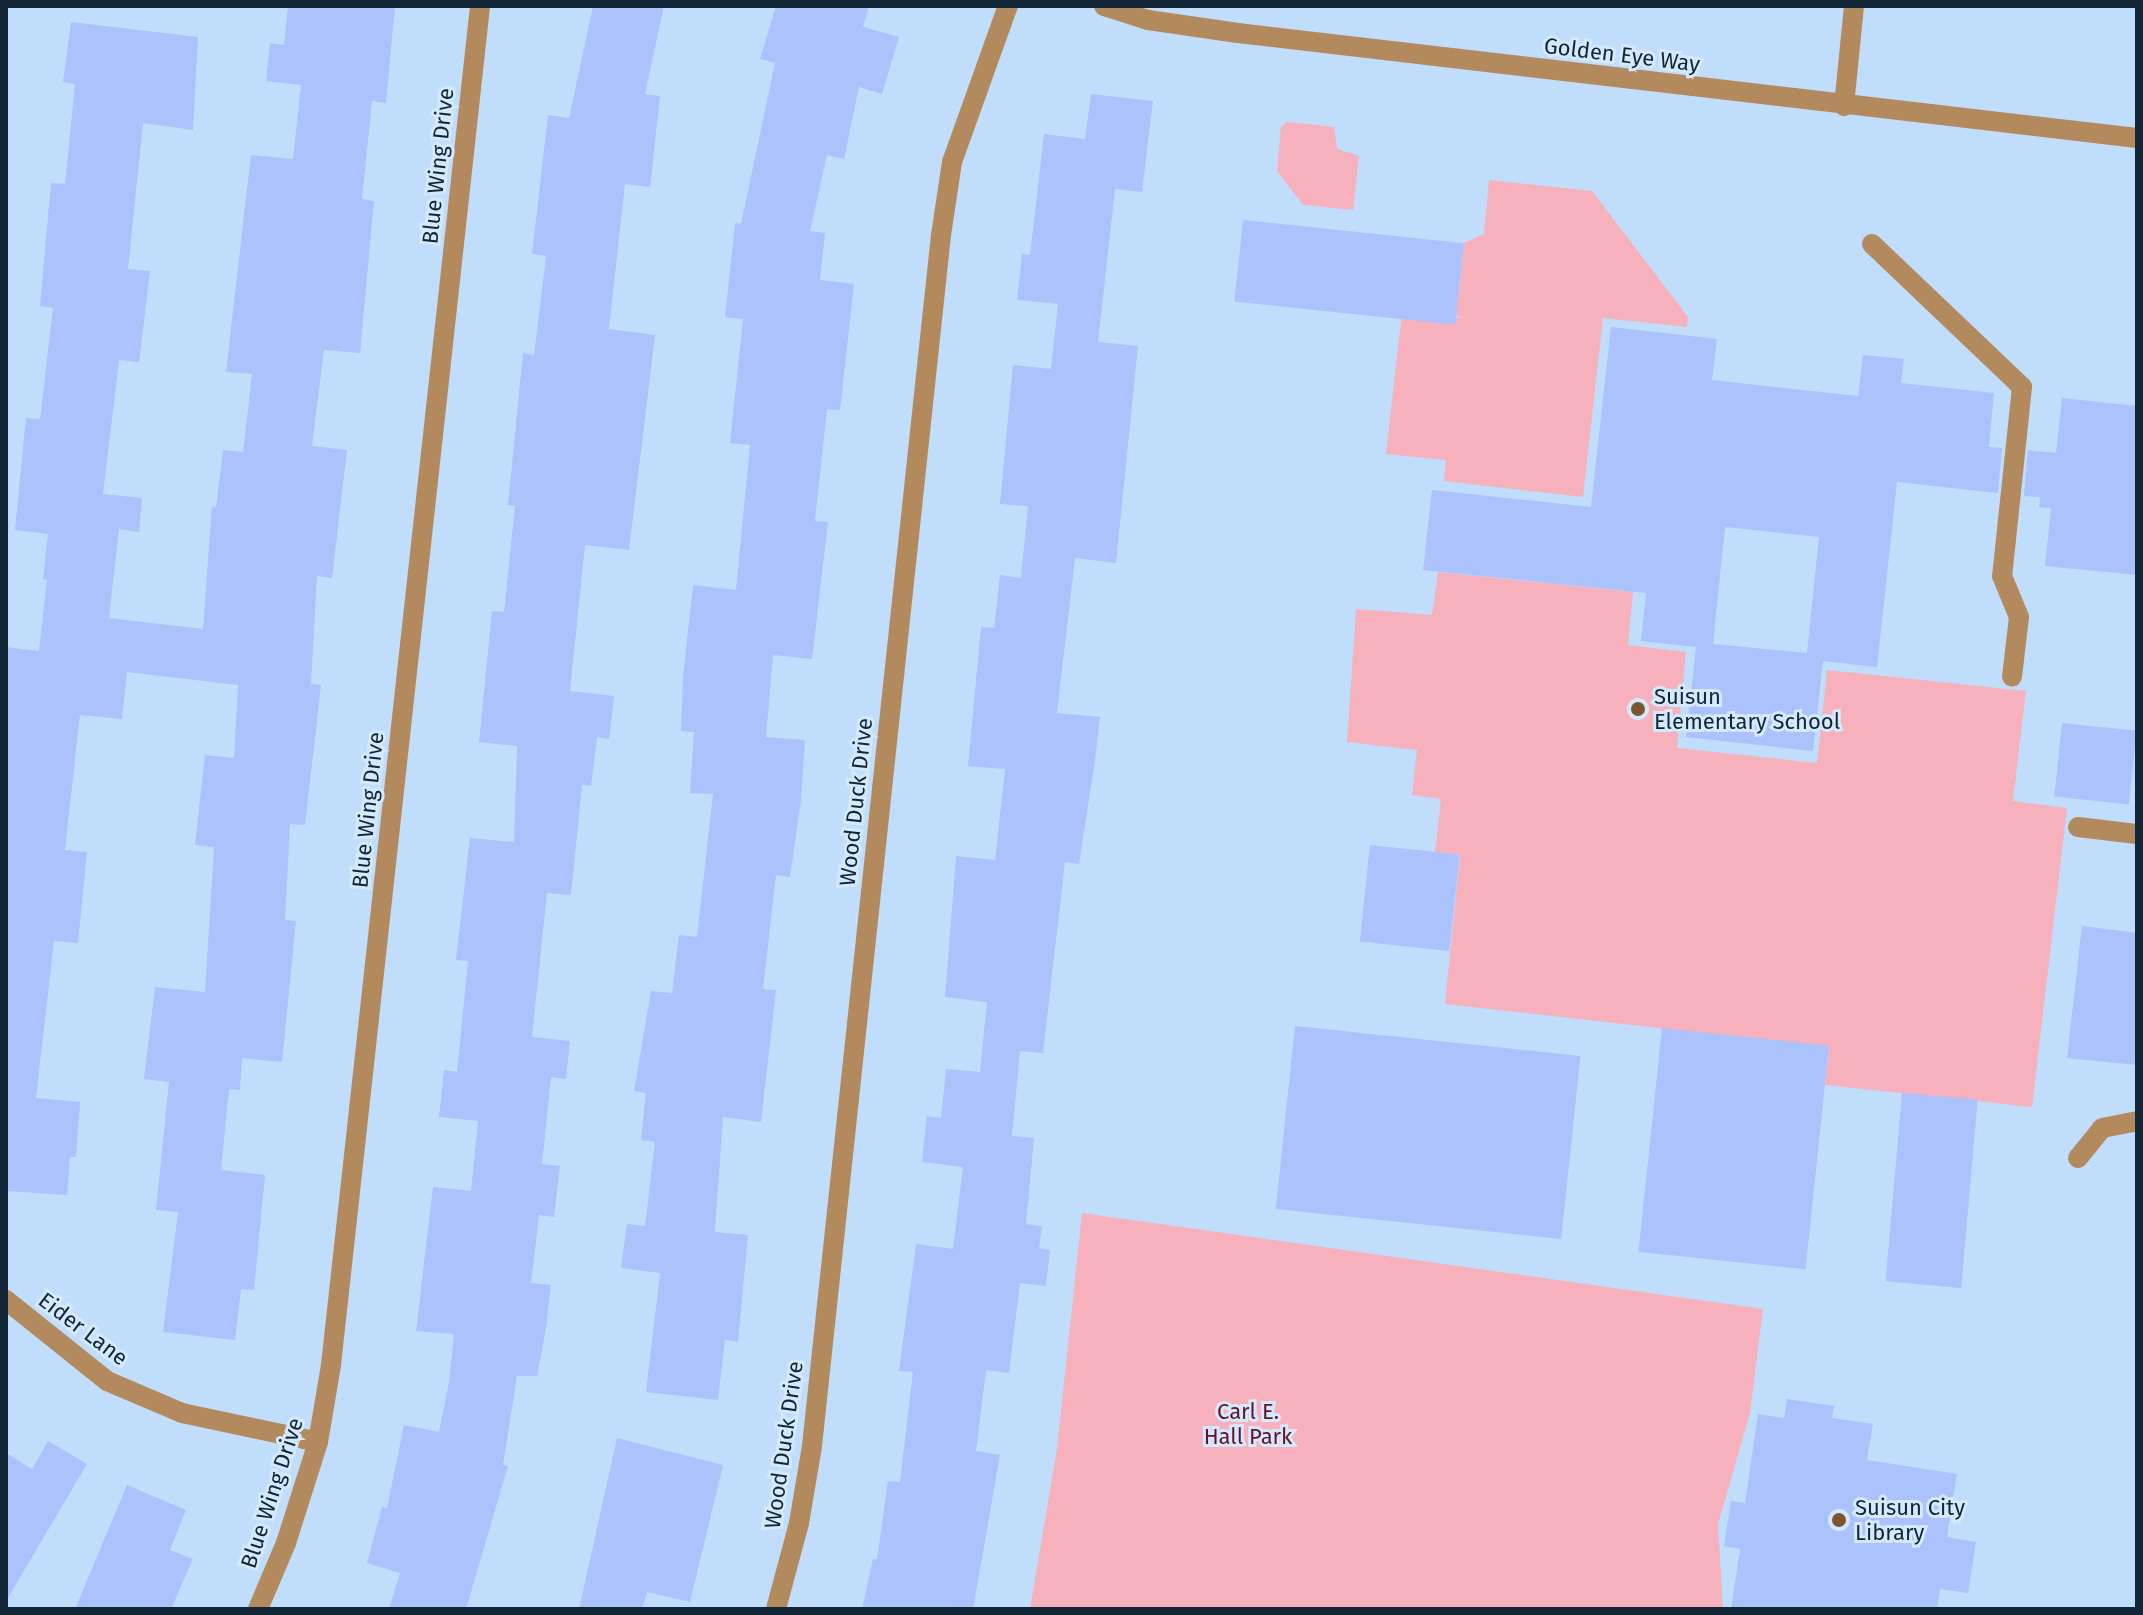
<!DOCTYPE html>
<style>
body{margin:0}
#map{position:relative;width:2143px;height:1615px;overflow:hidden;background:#c0ddfb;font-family:"Fira Sans",sans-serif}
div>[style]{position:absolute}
.green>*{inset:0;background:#f6b1bd}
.building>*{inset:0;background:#abc2fc;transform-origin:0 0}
.lane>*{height:20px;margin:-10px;padding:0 10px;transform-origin:10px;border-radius:10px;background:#b38a5d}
.street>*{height:20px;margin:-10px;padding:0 10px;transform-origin:10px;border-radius:10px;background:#b38a5d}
.dots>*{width:22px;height:22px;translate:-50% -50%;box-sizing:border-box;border:4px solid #d5e9fd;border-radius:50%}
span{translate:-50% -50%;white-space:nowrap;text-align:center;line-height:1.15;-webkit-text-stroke:6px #d5e9fd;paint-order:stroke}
.street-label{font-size:22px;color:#112537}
.poi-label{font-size:22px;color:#112537}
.left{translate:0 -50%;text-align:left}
.park-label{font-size:22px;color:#64112b}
.frame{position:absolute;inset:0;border:8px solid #112537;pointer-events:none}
</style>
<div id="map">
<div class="green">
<div style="clip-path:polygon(1287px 122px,1334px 127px,1337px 149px,1359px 156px,1353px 210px,1303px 205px,1277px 171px,1281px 127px)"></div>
<div style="clip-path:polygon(1489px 180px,1592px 191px,1688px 317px,1687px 327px,1603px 318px,1583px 497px,1444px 481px,1446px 460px,1386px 454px,1402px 312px,1463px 318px,1456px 315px,1464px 243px,1484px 234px)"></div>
<div style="clip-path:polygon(1438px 572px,1633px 592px,1628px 645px,1686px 652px,1677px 748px,1817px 763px,1827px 670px,2026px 691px,2013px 801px,2067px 808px,2032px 1107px,1825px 1085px,1829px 1047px,1445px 1004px,1460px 855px,1435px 852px,1441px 799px,1412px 795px,1417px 750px,1347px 742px,1356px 609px,1432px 615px)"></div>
<div style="clip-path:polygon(1082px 1213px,1763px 1309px,1750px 1413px,1718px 1524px,1723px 1609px,1030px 1609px,1057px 1449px)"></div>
</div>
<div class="building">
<div style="clip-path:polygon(288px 6px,395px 6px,386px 103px,372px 101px,362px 199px,374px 201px,360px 353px,324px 350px,312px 446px,347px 450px,332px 578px,317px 576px,311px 684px,321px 685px,305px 825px,290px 824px,285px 920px,296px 921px,282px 1062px,242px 1058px,240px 1090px,229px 1089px,221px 1170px,265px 1175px,254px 1290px,241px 1289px,235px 1340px,163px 1332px,178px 1212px,156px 1210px,169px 1082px,144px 1079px,155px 987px,205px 992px,214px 847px,195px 845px,205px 755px,234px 758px,238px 685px,127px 672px,122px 719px,80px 715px,65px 850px,87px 852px,78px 943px,54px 941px,36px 1098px,80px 1102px,76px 1157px,70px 1157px,67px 1195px,6px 1191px,6px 647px,39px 651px,47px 580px,43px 579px,48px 534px,15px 530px,26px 418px,40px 419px,53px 308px,40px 306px,51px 183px,65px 184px,75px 84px,63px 82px,71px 22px,198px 37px,193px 130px,143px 123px,128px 269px,150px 271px,139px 362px,119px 360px,103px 494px,142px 498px,139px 532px,119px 529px,109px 618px,203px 629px,212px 506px,216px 507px,223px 450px,243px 452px,252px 374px,226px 372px,251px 155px,293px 159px,301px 85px,266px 81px,270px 43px,284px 45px)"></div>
<div style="clip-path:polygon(593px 6px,664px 6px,645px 94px,660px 96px,650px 187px,625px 184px,609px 329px,655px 335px,629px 550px,585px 545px,570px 691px,614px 696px,609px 739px,597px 737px,591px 786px,582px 785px,571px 895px,547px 893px,532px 1037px,570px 1041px,566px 1079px,551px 1077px,542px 1164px,560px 1166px,554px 1217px,539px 1215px,531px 1283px,551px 1285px,546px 1328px,537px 1376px,517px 1376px,503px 1465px,508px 1466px,466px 1609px,389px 1609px,400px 1573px,367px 1563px,382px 1507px,387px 1508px,404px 1425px,439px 1432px,449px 1382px,454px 1334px,416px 1331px,433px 1187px,471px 1191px,478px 1121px,439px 1117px,444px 1070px,457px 1072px,468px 961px,456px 960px,470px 838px,514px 842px,517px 746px,479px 742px,492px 611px,504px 612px,515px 506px,508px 505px,523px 353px,534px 355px,546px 256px,532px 254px,548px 115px,569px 118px)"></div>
<div style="clip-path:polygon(776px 6px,869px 6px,863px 27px,899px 37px,882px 94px,859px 87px,844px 159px,827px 155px,810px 231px,825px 233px,820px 280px,854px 284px,840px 410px,827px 409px,815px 521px,828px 522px,812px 659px,773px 655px,766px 737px,805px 740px,801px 800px,790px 877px,776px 875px,763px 989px,776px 990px,761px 1122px,723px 1117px,715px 1232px,748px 1235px,738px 1342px,725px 1340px,718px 1400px,646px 1392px,660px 1273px,621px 1268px,627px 1224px,645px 1226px,655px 1142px,641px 1140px,646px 1093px,634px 1091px,651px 991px,672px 993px,679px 935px,697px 937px,713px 794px,690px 793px,694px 732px,681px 731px,683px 676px,693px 585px,736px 590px,750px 445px,730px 443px,743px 319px,725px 317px,735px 223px,741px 224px,775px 63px,760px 59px)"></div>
<div style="clip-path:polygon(1091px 94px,1153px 101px,1142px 192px,1115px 189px,1098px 342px,1138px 346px,1116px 563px,1075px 558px,1057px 713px,1100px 717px,1095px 760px,1079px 864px,1065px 862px,1043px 1053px,1020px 1051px,1012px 1136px,1034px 1138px,1026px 1224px,1042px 1226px,1039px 1248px,1050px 1250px,1046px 1286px,1020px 1283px,1009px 1373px,986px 1370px,976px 1451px,1000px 1455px,973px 1609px,862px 1609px,873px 1559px,877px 1559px,888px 1481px,900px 1482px,913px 1372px,899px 1371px,916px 1244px,953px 1249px,963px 1167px,922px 1162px,927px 1116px,941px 1118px,946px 1069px,980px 1072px,987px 1002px,945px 997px,956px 856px,995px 860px,1005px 769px,968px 766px,981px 627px,994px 628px,1000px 575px,1021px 578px,1028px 506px,1000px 504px,1013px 365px,1051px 369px,1058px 304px,1017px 300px,1022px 254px,1030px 255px,1044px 134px,1085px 139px)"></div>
<div style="left:1243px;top:220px;width:222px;height:82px;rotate:6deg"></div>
<div style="clip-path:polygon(evenodd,1611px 327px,1717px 339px,1712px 380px,1858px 396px,1863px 355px,1904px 359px,1901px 383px,1994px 393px,1989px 447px,2002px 448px,1998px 493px,1897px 482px,1877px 667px,1823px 661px,1813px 751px,1686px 737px,1696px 647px,1641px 641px,1646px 593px,1423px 570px,1432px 490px,1591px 507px,1611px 327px,1725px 527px,1819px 537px,1807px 653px,1713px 644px,1725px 527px)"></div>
<div style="clip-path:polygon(2062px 398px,2137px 406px,2137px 575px,2045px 566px,2051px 508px,2039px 507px,2040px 497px,2024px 496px,2028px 450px,2056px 453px)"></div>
<div style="left:2062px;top:723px;width:75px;height:74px;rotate:6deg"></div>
<div style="left:1370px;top:845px;width:90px;height:97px;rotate:6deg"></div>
<div style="clip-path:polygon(2082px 926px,2137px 933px,2137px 1065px,2067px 1058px)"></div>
<div style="left:1295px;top:1026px;width:287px;height:184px;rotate:6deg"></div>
<div style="left:1662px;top:1028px;width:168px;height:225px;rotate:6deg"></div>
<div style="left:1902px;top:1093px;width:76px;height:189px;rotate:5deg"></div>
<div style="clip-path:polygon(1787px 1399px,1834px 1406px,1832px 1418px,1873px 1424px,1867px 1460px,1957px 1474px,1947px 1537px,1976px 1542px,1968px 1593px,1940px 1589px,1937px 1609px,1731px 1609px,1740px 1549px,1724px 1546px,1731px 1501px,1745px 1503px,1758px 1414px,1784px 1418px)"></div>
<div style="clip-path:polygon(617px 1438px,723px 1465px,690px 1602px,647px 1592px,642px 1609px,579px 1609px)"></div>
<div style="clip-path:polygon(48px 1441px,87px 1464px,6px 1601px,6px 1453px,32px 1469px)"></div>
<div style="clip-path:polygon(127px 1485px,186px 1510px,170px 1550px,193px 1559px,171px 1609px,75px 1609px)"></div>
</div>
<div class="lane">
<div style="left:1872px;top:244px;width:207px;rotate:43.6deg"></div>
<div style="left:2022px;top:387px;width:190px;rotate:96deg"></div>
<div style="left:2002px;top:576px;width:44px;rotate:67.5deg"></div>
<div style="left:2019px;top:617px;width:60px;rotate:96.7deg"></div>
<div style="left:2078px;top:827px;width:59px;rotate:6.8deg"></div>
<div style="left:2078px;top:1158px;width:38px;rotate:-51deg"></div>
<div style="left:2102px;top:1128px;width:36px;rotate:-11deg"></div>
</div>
<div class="street">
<div style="left:1104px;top:6px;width:46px;rotate:17.7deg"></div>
<div style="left:1148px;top:20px;width:91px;rotate:8.2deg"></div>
<div style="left:1238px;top:33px;width:905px;rotate:6.66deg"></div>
<div style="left:1844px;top:106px;width:100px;rotate:-84.3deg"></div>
<div style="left:6px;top:1300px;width:129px;rotate:38.7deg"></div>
<div style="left:107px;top:1381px;width:82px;rotate:23.1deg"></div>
<div style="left:182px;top:1413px;width:139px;rotate:12deg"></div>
<div style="left:258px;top:1609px;width:72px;rotate:-67deg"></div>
<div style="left:286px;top:1543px;width:106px;rotate:-72.4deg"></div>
<div style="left:318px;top:1442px;width:78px;rotate:-80.4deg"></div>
<div style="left:331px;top:1365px;width:1367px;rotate:-83.74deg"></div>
<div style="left:776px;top:1609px;width:89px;rotate:-75deg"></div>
<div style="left:799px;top:1523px;width:78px;rotate:-80.4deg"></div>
<div style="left:812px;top:1446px;width:1218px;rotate:-83.92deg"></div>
<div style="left:941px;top:235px;width:74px;rotate:-81.4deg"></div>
<div style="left:952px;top:162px;width:166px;rotate:-70.3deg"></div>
</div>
<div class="dots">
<div style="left:1638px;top:709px;background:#7a5730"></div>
<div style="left:1839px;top:1520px;background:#7a5730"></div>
</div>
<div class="street-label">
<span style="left:1622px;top:55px;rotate:7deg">Golden Eye Way</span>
<span style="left:438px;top:166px;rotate:-84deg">Blue Wing Drive</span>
<span style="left:856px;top:802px;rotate:-84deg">Wood Duck Drive</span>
<span style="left:368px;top:810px;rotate:-84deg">Blue Wing Drive</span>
<span style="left:83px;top:1329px;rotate:37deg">Eider Lane</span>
<span style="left:784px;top:1445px;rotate:-82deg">Wood Duck Drive</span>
<span style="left:272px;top:1493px;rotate:-72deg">Blue Wing Drive</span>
</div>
<div class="poi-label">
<span class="left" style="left:1654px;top:709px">Suisun<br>Elementary School</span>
<span class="left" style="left:1855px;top:1520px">Suisun City<br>Library</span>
</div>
<div class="park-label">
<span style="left:1248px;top:1424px">Carl E.<br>Hall Park</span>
</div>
<div class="frame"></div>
</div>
